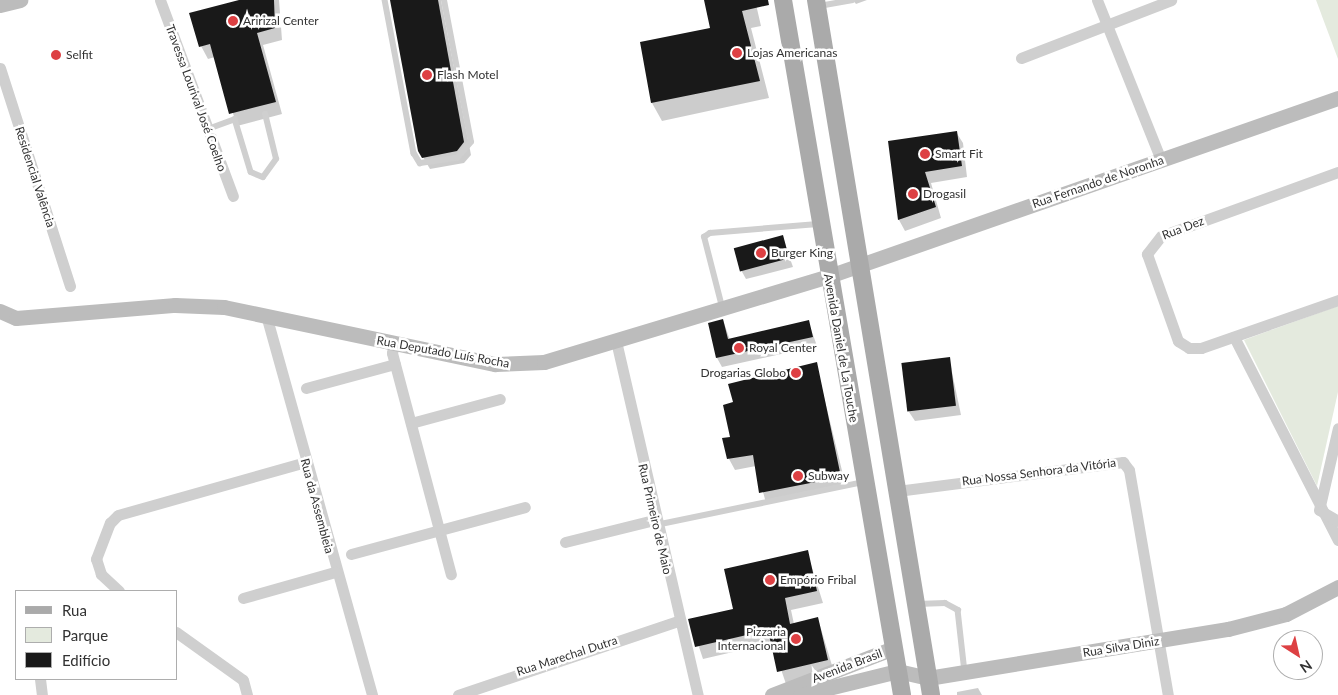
<!DOCTYPE html>
<meta charset="utf-8">
<style>
body{margin:0}
#map{position:relative;width:1338px;height:695px;overflow:hidden;background:#fff;font-family:Lato,sans-serif}
div>[style]{position:absolute}
.green>*{inset:0;background:#e4eade}
.shadow>*{inset:0;background:#0003}
.building>*{inset:0;background:#191919;transform-origin:0 0}
.lane>*{height:5.5px;margin:-2.75px;padding:0 2.75px;transform-origin:2.75px;border-radius:2.75px;background:#cfcfcf}
.street>*{height:11px;margin:-5.5px;padding:0 5.5px;transform-origin:5.5px;border-radius:5.5px;background:#cfcfcf}
.secondary>*{height:15px;margin:-7.5px;padding:0 7.5px;transform-origin:7.5px;border-radius:7.5px;background:#bcbcbc}
.primary>*{height:18px;margin:-9px;padding:0 9px;transform-origin:9px;border-radius:9px;background:#aaa}
.dots>*{width:14px;height:14px;translate:-50% -50%;box-sizing:border-box;border:2px solid #fff;border-radius:50%}
span{translate:-50% -50%;white-space:nowrap;text-align:center;line-height:1.15;-webkit-text-stroke:5px #fff;paint-order:stroke}
.poi-label{font-size:12px;color:#323232}
.left{translate:0 -50%;text-align:left}
.right{translate:-100% -50%;text-align:right}
.street-label{font-size:12px;color:#323232}
.legend{position:absolute;left:15px;top:590px;width:162px;height:90px;box-sizing:border-box;background:#fff;border:1px solid #adadad;margin:0;padding:6px 9px;list-style:none;font-size:15px;color:#323232}
.legend li{display:flex;align-items:center;gap:10px;height:25px}
.legend b{width:25px;border:1px solid #adadad}
.north{position:absolute;left:1273px;top:630px;width:50px;height:50px;box-sizing:border-box;background:#fff;border:1px solid #adadad;border-radius:50%;rotate:145deg;font-size:14px;font-weight:700;line-height:20px;text-align:center;color:#323232}
.north::after{content:'';display:block;margin:auto;width:18px;height:22px;background:#dd4043;clip-path:polygon(50% 0,100% 100%,50% 72%,0 100%)}
</style>
<div id="map">
<div class="green">
<div style="clip-path:polygon(1316px 0,1338px 0,1338px 59px)"></div>
<div style="clip-path:polygon(1338px 306px,1338px 392px,1317px 486px,1244px 340px)"></div>
</div>
<div class="shadow">
<div style="clip-path:polygon(244px 0,279px 0,282px 40px,263px 45px,282px 114px,237px 126px,215px 57px,208px 59px,201px 46px)"></div>
<div style="clip-path:polygon(391px 0,441px 0,471px 155px,464px 163px,430px 169px,423px 157px)"></div>
<div style="clip-path:polygon(705px 0,755px 0,761px 26px,751px 28px,769px 98px,662px 121px,652px 103px,642px 43px,711px 29px)"></div>
<div style="clip-path:polygon(853px 0,867px 0,856px 4px)"></div>
<div style="clip-path:polygon(956px 132px,963px 143px,967px 177px,931px 183px,941px 218px,905px 231px,899px 220px,889px 142px)"></div>
<div style="clip-path:polygon(782px 236px,793px 267px,746px 279px,741px 270px)"></div>
<div style="clip-path:polygon(723px 320px,730px 340px,808px 321px,817px 346px,722px 367px,717px 358px)"></div>
<div style="clip-path:polygon(949px 358px,961px 415px,915px 421px,909px 412px)"></div>
<div style="clip-path:polygon(816px 364px,846px 487px,766px 503px,756px 466px,735px 470px,729px 459px,724px 439px,732px 438px,735px 403px)"></div>
<div style="clip-path:polygon(807px 552px,823px 603px,791px 610px,794px 624px,818px 619px,834px 672px,786px 684px,772px 643px,703px 659px,690px 620px,734px 610px)"></div>
<div style="clip-path:polygon(978px 688px,982px 695px,957px 695px,957px 692px)"></div>
</div>
<div class="building">
<div style="clip-path:polygon(239px 0,274px 0,275px 28px,257px 33px,276px 102px,229px 114px,210px 44px,199px 47px,189px 13px)"></div>
<div style="clip-path:polygon(390px 0,438px 0,464px 142px,457px 151px,422px 158px,418px 151px)"></div>
<div style="clip-path:polygon(704px 0,768px 0,769px 5px,742px 11px,760px 81px,651px 103px,640px 42px,710px 28px)"></div>
<div style="clip-path:polygon(957px 131px,962px 166px,925px 172px,936px 207px,898px 220px,888px 141px)"></div>
<div style="left:783px;top:235px;width:24px;height:51px;rotate:75deg"></div>
<div style="clip-path:polygon(723px 319px,728px 339px,809px 320px,813px 337px,716px 358px,708px 323px)"></div>
<div style="left:950px;top:357px;width:49px;height:49px;rotate:83deg"></div>
<div style="clip-path:polygon(817px 362px,841px 477px,759px 493px,753px 455px,727px 459px,722px 438px,730px 437px,723px 405px,733px 402px,728px 384px)"></div>
<div style="clip-path:polygon(808px 550px,817px 591px,785px 598px,790px 624px,818px 617px,828px 660px,777px 672px,768px 630px,695px 647px,688px 619px,733px 609px,724px 569px)"></div>
</div>
<div class="lane">
<div style="left:385px;top:0;width:156px;rotate:79.3deg"></div>
<div style="left:414px;top:153px;width:12px;rotate:59deg"></div>
<div style="left:420px;top:163px;width:37px;rotate:-8deg"></div>
<div style="left:457px;top:158px;width:21px;rotate:-49deg"></div>
<div style="left:471px;top:142px;width:145px;rotate:-100.8deg"></div>
<div style="left:819px;top:6px;width:34px;rotate:-10deg"></div>
<div style="left:208px;top:129px;width:29px;rotate:-20deg"></div>
<div style="left:235px;top:119px;width:55px;rotate:73.2deg"></div>
<div style="left:251px;top:172px;width:13px;rotate:23deg"></div>
<div style="left:263px;top:177px;width:22px;rotate:-54deg"></div>
<div style="left:276px;top:159px;width:46px;rotate:-103.7deg"></div>
<div style="left:722px;top:307px;width:72px;rotate:-104.4deg"></div>
<div style="left:704px;top:237px;width:7px;rotate:-34deg"></div>
<div style="left:710px;top:233px;width:108px;rotate:-4.8deg"></div>
<div style="left:656px;top:525px;width:211px;rotate:-11.7deg"></div>
<div style="left:917px;top:604px;width:28px;rotate:-2deg"></div>
<div style="left:945px;top:603px;width:15px;rotate:28deg"></div>
<div style="left:958px;top:610px;width:62px;rotate:83.6deg"></div>
</div>
<div class="street">
<div style="left:160px;top:0;width:209px;rotate:69.6deg"></div>
<div style="left:1097px;top:0;width:172px;rotate:68.2deg"></div>
<div style="left:1021px;top:58px;width:161px;rotate:-21.1deg"></div>
<div style="left:0;top:68px;width:229px;rotate:72.2deg"></div>
<div style="left:1338px;top:172px;width:188px;rotate:160.1deg"></div>
<div style="left:1161px;top:236px;width:23px;rotate:128deg"></div>
<div style="left:1147px;top:254px;width:92px;rotate:70.4deg"></div>
<div style="left:1178px;top:341px;width:13px;rotate:32deg"></div>
<div style="left:1189px;top:348px;width:12px"></div>
<div style="left:1201px;top:348px;width:145px;rotate:-19.3deg"></div>
<div style="left:266px;top:315px;width:395px;rotate:74.4deg"></div>
<div style="left:1234px;top:337px;width:228px;rotate:62.9deg"></div>
<div style="left:616px;top:341px;width:363px;rotate:77deg"></div>
<div style="left:394px;top:344px;width:9px;rotate:103deg"></div>
<div style="left:392px;top:353px;width:229px;rotate:75.1deg"></div>
<div style="left:306px;top:388px;width:92px;rotate:-15.1deg"></div>
<div style="left:411px;top:423px;width:92px;rotate:-15.1deg"></div>
<div style="left:897px;top:491px;width:228px;rotate:-7.3deg"></div>
<div style="left:1123px;top:462px;width:10px;rotate:53deg"></div>
<div style="left:1129px;top:470px;width:228px;rotate:80.2deg"></div>
<div style="left:1319px;top:510px;width:84px;rotate:-77deg"></div>
<div style="left:1321px;top:511px;width:20px;rotate:30deg"></div>
<div style="left:565px;top:542px;width:92px;rotate:-13.9deg"></div>
<div style="left:351px;top:554px;width:180px;rotate:-15.1deg"></div>
<div style="left:119px;top:591px;width:25px;rotate:-137deg"></div>
<div style="left:101px;top:574px;width:16px;rotate:-108deg"></div>
<div style="left:96px;top:559px;width:39px;rotate:-69deg"></div>
<div style="left:110px;top:523px;width:11px;rotate:-45deg"></div>
<div style="left:118px;top:515px;width:194px;rotate:-15.8deg"></div>
<div style="left:243px;top:598px;width:96px;rotate:-15.8deg"></div>
<div style="left:176px;top:632px;width:82px;rotate:35.6deg"></div>
<div style="left:243px;top:680px;width:16px;rotate:75deg"></div>
<div style="left:40px;top:679px;width:16px;rotate:83deg"></div>
<div style="left:458px;top:695px;width:232px;rotate:-18.6deg"></div>
</div>
<div class="secondary">
<div style="left:0;top:5px;width:21px;rotate:-14deg"></div>
<div style="left:0;top:311px;width:17px;rotate:24deg"></div>
<div style="left:16px;top:318px;width:160px;rotate:-4.7deg"></div>
<div style="left:175px;top:305px;width:49px;rotate:2.3deg"></div>
<div style="left:224px;top:307px;width:277px;rotate:11.9deg"></div>
<div style="left:495px;top:364px;width:49px;rotate:-2.3deg"></div>
<div style="left:544px;top:362px;width:298px;rotate:-16.8deg"></div>
<div style="left:829px;top:276px;width:539px;rotate:-19.28deg"></div>
<div style="left:772px;top:695px;width:131px;rotate:-21.1deg"></div>
<div style="left:800px;top:695px;width:101px;rotate:-13.8deg"></div>
<div style="left:898px;top:671px;width:31px;rotate:13deg"></div>
<div style="left:928px;top:678px;width:304px;rotate:-9.3deg"></div>
<div style="left:1228px;top:629px;width:60px;rotate:-14.5deg"></div>
<div style="left:1286px;top:614px;width:59px;rotate:-27.4deg"></div>
</div>
<div class="primary">
<div style="left:783px;top:0;width:705px;rotate:80.28deg"></div>
<div style="left:816px;top:0;width:704px;rotate:80.6deg"></div>
</div>
<div class="dots">
<div style="left:233px;top:21px;background:#dd4043"></div>
<div style="left:737px;top:53px;background:#dd4043"></div>
<div style="left:56px;top:55px;background:#dd4043"></div>
<div style="left:427px;top:75px;background:#dd4043"></div>
<div style="left:925px;top:154px;background:#dd4043"></div>
<div style="left:913px;top:194px;background:#dd4043"></div>
<div style="left:761px;top:253px;background:#dd4043"></div>
<div style="left:739px;top:348px;background:#dd4043"></div>
<div style="left:796px;top:373px;background:#dd4043"></div>
<div style="left:798px;top:476px;background:#dd4043"></div>
<div style="left:770px;top:580px;background:#dd4043"></div>
<div style="left:796px;top:639px;background:#dd4043"></div>
</div>
<div class="poi-label">
<span class="left" style="left:243px;top:21px">Aririzal Center</span>
<span class="left" style="left:747px;top:53px">Lojas Americanas</span>
<span class="left" style="left:66px;top:55px">Selfit</span>
<span class="left" style="left:437px;top:75px">Flash Motel</span>
<span class="left" style="left:935px;top:154px">Smart Fit</span>
<span class="left" style="left:923px;top:194px">Drogasil</span>
<span class="left" style="left:771px;top:253px">Burger King</span>
<span class="left" style="left:749px;top:348px">Royal Center</span>
<span class="right" style="left:786px;top:373px">Drogarias Globo</span>
<span class="left" style="left:808px;top:476px">Subway</span>
<span class="left" style="left:780px;top:580px">Empório Fribal</span>
<span class="right" style="left:786px;top:639px">Pizzaria<br>Internacional</span>
</div>
<div class="street-label">
<span style="left:196px;top:98px;rotate:70deg">Travessa Lourival José Coelho</span>
<span style="left:35px;top:177px;rotate:72deg">Residencial Valência</span>
<span style="left:1098px;top:182px;rotate:-19deg">Rua Fernando de Noronha</span>
<span style="left:1183px;top:228px;rotate:-21deg">Rua Dez</span>
<span style="left:841px;top:348px;rotate:80deg">Avenida Daniel de La Touche</span>
<span style="left:443px;top:352px;rotate:10deg">Rua Deputado Luís Rocha</span>
<span style="left:1039px;top:472px;rotate:-7deg">Rua Nossa Senhora da Vitória</span>
<span style="left:317px;top:506px;rotate:75deg">Rua da Assembleia</span>
<span style="left:655px;top:519px;rotate:77deg">Rua Primeiro de Maio</span>
<span style="left:1121px;top:647px;rotate:-9deg">Rua Silva Diniz</span>
<span style="left:567px;top:656px;rotate:-18deg">Rua Marechal Dutra</span>
<span style="left:847px;top:666px;rotate:-21deg">Avenida Brasil</span>
</div>
<ul class="legend">
<li><b style="height:6px;background:#aaa"></b>Rua</li>
<li><b style="height:14px;background:#e4eade"></b>Parque</li>
<li><b style="height:14px;background:#191919"></b>Edifício</li>
</ul>
<div class="north">N</div>
</div>
